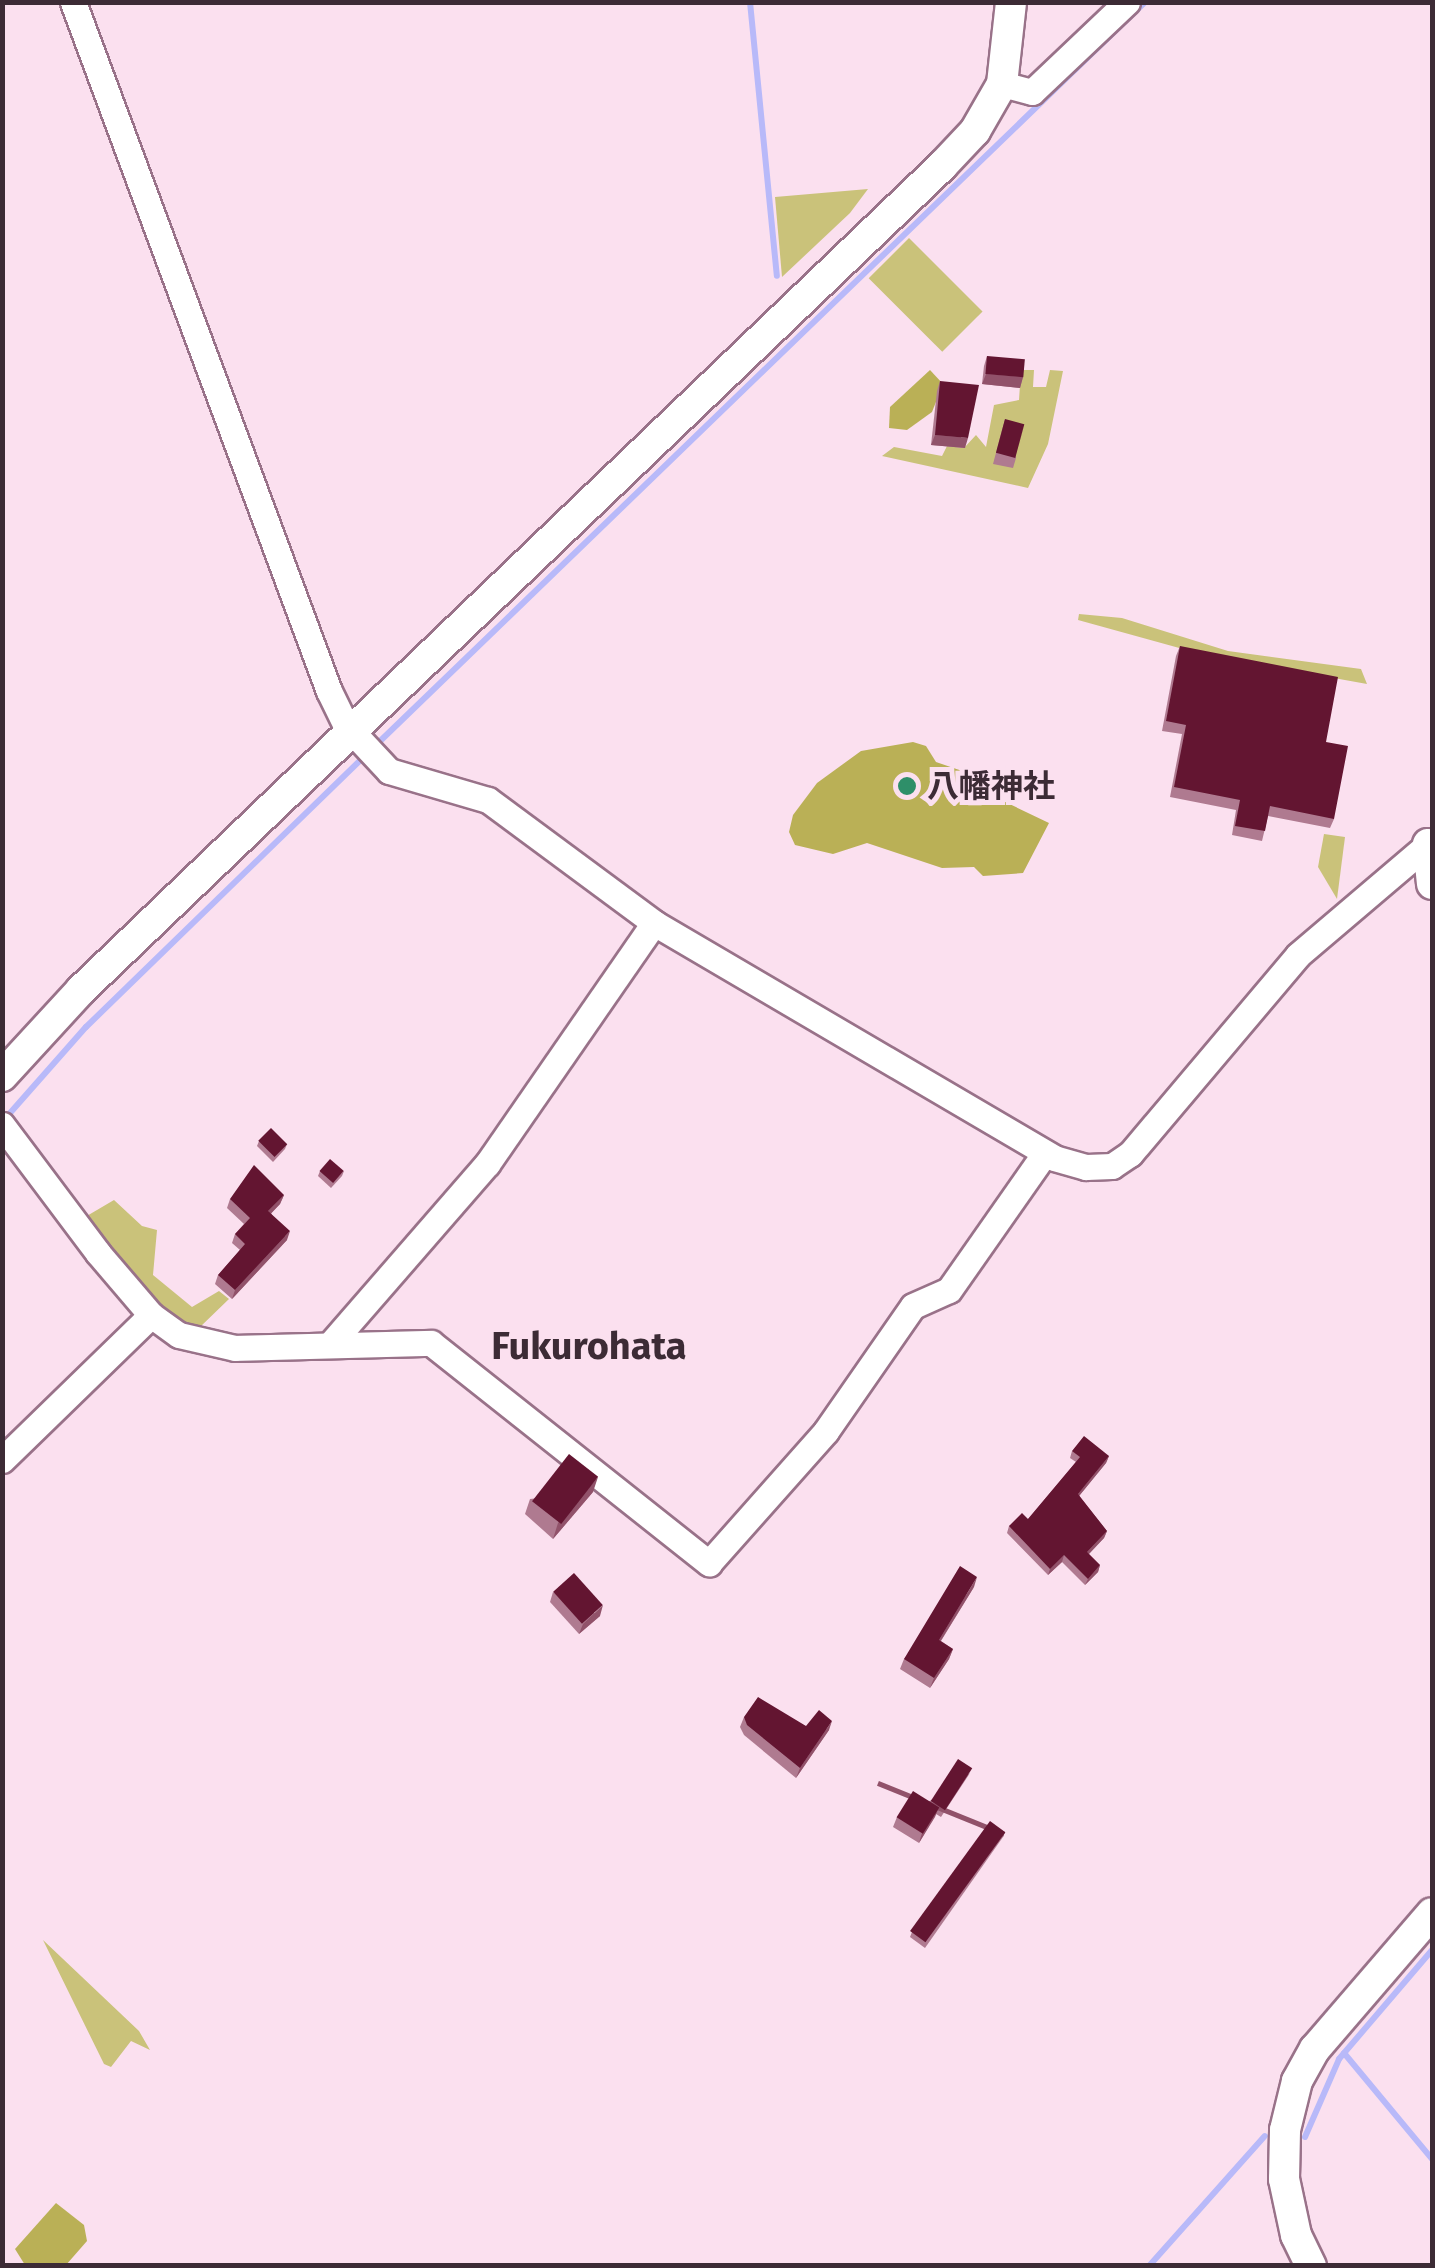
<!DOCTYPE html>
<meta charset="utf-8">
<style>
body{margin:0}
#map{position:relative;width:1435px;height:2268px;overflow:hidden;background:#fbe0ef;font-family:"Fira Sans","Noto Sans JP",sans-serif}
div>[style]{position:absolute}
.green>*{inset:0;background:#cac27a;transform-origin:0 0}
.forest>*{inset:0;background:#bab056}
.stream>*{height:6px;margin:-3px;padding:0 3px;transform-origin:3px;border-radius:3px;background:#b8b9f9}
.roads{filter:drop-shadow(2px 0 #997289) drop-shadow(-2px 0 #997289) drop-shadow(0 2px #997289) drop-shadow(0 -2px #997289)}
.minor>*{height:25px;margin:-12.5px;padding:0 12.5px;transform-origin:12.5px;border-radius:12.5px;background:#fff}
.tertiary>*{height:30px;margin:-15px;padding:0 15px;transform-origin:15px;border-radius:15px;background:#fff}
.wall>*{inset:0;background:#af7a90}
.shaded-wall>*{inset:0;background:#91526a;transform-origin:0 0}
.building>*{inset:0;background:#631531;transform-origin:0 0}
.dots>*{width:28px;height:28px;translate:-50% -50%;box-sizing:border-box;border:5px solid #fbe0ef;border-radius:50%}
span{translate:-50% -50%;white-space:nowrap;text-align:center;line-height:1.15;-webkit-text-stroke:10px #fbe0ef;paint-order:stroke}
.poi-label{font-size:32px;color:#3c2b35;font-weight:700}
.left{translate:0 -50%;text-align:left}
.quarter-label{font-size:38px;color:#3c2b35;font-weight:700}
.frame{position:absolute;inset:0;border:5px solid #3c2b35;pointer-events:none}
</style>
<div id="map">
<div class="green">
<div style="clip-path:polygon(868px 189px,850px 213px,782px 277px,775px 197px)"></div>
<div style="left:909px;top:238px;width:104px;height:57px;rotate:45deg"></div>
<div style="clip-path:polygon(1021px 370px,1034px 370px,1033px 387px,1046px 387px,1050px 370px,1063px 371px,1048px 444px,1028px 488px,882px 456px,894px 447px,942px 456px,947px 446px,964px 448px,976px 435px,986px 447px,994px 405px,1019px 400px)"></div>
<div style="clip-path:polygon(1079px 614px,1122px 618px,1228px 651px,1361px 669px,1367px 684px,1201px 654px,1078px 620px)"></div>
<div style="clip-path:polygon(1324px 834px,1345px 837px,1337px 899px,1318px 867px)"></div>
<div style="clip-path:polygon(114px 1200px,142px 1226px,157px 1230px,153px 1275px,192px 1307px,219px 1291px,229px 1299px,199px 1328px,187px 1327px,161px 1307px,80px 1220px)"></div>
<div style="clip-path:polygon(43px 1940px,139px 2031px,150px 2050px,131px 2041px,111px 2067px,104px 2064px)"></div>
</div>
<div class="forest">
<div style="clip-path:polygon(930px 370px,943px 384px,932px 412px,907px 430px,889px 428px,890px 407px)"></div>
<div style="clip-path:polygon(913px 742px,926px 746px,936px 762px,974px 775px,999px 799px,1049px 823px,1023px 873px,983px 876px,974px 867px,942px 868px,867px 843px,833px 854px,795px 845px,789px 832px,793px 815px,817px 783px,861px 751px)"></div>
<div style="clip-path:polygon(56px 2203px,84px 2225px,87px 2241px,66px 2265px,25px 2265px,15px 2249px)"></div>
</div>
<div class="stream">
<div style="left:750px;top:2px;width:275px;rotate:84.4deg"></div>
<div style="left:376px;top:745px;width:1069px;rotate:-44.01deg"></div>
<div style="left:3px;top:1121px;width:125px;rotate:-48.6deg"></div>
<div style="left:86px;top:1027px;width:392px;rotate:-44.2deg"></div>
<div style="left:1344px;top:2053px;width:138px;rotate:50.3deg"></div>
<div style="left:1305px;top:2137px;width:85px;rotate:-66.4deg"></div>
<div style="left:1339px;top:2059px;width:143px;rotate:-49.5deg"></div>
<div style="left:1149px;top:2266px;width:174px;rotate:-48.3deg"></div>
</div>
<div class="roads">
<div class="minor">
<div style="left:73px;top:2px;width:735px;rotate:69.62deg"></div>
<div style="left:329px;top:691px;width:37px;rotate:64deg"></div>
<div style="left:345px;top:724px;width:64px;rotate:46.9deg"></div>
<div style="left:389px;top:771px;width:103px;rotate:16.3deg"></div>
<div style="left:488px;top:800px;width:207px;rotate:36.5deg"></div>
<div style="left:654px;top:923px;width:464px;rotate:30.4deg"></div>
<div style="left:1054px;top:1158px;width:33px;rotate:16deg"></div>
<div style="left:1086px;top:1167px;width:26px;rotate:-2deg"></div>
<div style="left:1112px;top:1166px;width:22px;rotate:-34deg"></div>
<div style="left:1130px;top:1154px;width:260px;rotate:-49.8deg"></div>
<div style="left:1298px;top:955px;width:176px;rotate:-40.4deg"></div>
<div style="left:1002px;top:84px;width:31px;rotate:15deg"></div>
<div style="left:1032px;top:92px;width:131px;rotate:-43.5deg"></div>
<div style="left:2px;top:1125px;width:160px;rotate:53.1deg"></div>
<div style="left:98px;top:1253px;width:82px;rotate:49.5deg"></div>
<div style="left:151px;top:1315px;width:34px;rotate:36deg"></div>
<div style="left:179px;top:1335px;width:57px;rotate:13.1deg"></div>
<div style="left:235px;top:1348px;width:196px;rotate:-1.5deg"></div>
<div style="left:431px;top:1343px;width:355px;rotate:38.4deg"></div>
<div style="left:709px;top:1563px;width:176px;rotate:-48.4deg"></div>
<div style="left:826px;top:1431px;width:152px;rotate:-55.2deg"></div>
<div style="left:913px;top:1306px;width:39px;rotate:-24deg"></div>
<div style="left:949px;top:1290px;width:167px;rotate:-55deg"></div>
<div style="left:333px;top:1341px;width:235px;rotate:-49deg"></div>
<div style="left:487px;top:1164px;width:293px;rotate:-55.3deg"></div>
<div style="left:2px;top:1460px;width:208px;rotate:-44.2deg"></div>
</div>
<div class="tertiary">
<div style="left:1428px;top:844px;width:40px;rotate:84.3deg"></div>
<div style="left:2px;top:1076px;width:117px;rotate:-47.4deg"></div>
<div style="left:81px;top:990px;width:1193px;rotate:-43.74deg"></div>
<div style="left:943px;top:165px;width:47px;rotate:-46.7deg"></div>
<div style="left:975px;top:131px;width:54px;rotate:-60.1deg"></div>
<div style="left:1002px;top:84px;width:82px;rotate:-83.7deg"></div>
<div style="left:1311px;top:2266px;width:34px;rotate:-116deg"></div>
<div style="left:1296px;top:2235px;width:57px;rotate:-102.1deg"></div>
<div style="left:1284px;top:2179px;width:49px;rotate:-88.8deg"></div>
<div style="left:1285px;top:2130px;width:50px;rotate:-76.2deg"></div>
<div style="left:1297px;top:2081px;width:37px;rotate:-61deg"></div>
<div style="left:1315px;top:2049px;width:179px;rotate:-49.3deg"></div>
</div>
</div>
<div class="wall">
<div style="clip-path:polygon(987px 356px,1023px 377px,1020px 388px,982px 384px,984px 366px)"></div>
<div style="clip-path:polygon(940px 381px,965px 448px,931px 445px,937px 391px)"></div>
<div style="clip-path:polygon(1005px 419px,1016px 458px,1013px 468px,993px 464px)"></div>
<div style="clip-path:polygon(1180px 646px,1326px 742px,1334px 819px,1330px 828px,1268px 816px,1262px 841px,1232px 835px,1236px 810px,1170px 797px,1182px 734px,1162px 731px,1176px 656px)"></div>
<div style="clip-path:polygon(259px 1141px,287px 1144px,285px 1149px,273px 1162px,257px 1146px)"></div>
<div style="clip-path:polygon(320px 1171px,344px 1171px,342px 1176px,331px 1188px,318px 1176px)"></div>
<div style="clip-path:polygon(284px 1195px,280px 1204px,271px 1213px,287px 1240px,232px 1299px,215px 1284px,218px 1275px,240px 1250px,232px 1243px,235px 1234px,244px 1224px,227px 1208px,230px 1199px)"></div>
<div style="clip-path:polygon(1072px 1451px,1109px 1456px,1106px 1463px,1079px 1496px,1107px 1531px,1104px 1538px,1089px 1554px,1100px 1565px,1098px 1572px,1085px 1585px,1062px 1562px,1048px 1575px,1007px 1533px,1009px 1526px,1028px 1519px,1076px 1462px,1070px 1458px)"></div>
<div style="clip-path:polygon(593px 1492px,553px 1539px,525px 1514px,530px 1499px)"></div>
<div style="clip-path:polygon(974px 1587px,941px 1641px,953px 1649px,949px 1659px,930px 1688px,900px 1669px,904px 1659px)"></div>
<div style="clip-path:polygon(553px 1592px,600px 1616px,579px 1634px,550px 1602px)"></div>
<div style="clip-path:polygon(744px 1717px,806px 1726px,829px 1730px,796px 1778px,744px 1735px,740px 1727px)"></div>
<div style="clip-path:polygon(970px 1773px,941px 1817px,936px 1814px,919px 1843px,893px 1827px,897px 1817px,930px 1801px)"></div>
<div style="clip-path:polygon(1005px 1832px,1003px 1837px,925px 1948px,910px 1937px,912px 1932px)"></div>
</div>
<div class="shaded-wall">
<div style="clip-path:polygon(986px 374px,1023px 377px,1020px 388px,982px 384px)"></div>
<div style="clip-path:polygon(935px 435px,968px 438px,965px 448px,931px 445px)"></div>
<div style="clip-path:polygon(284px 1195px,280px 1204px,265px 1220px,268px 1211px)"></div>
<div style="clip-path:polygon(290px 1231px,287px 1240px,232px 1299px,235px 1290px)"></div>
<div style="clip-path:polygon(1109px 1456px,1106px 1463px,1075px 1501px,1078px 1494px)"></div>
<div style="clip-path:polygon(598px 1477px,593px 1492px,553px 1539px,558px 1523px)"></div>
<div style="clip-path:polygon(1107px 1531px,1104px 1538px,1084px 1559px,1087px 1552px)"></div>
<div style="clip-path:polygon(1064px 1555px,1062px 1562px,1048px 1575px,1050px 1569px)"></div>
<div style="clip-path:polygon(1100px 1565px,1098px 1572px,1085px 1585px,1088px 1579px)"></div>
<div style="clip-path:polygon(977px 1577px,974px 1587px,935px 1650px,939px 1640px)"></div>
<div style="clip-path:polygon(603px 1605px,600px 1616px,579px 1634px,583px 1624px)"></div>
<div style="clip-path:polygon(953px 1649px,949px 1659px,930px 1688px,934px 1678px)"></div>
<div style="clip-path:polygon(832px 1721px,829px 1730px,796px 1778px,800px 1768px)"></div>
<div style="clip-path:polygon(939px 1807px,935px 1817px,919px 1843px,922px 1833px)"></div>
<div style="left:1005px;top:1832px;width:5px;height:136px;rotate:112deg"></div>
</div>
<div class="building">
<div style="left:987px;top:356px;width:38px;height:18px;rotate:5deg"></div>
<div style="clip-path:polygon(940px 381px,979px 385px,968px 438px,935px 435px)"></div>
<div style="left:1005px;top:419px;width:20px;height:35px;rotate:15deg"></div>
<div style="clip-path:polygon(1180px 646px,1338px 677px,1326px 742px,1348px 746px,1334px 819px,1270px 806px,1265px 831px,1235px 826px,1240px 800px,1174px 787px,1186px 725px,1166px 721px)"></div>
<div style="left:271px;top:1128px;width:23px;height:18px;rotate:45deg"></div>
<div style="left:330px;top:1159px;width:18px;height:16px;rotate:41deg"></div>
<div style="clip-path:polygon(254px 1165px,284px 1195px,268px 1211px,290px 1231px,235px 1290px,218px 1275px,245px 1244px,235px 1234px,250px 1218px,230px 1199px)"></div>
<div style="clip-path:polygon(1084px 1436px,1109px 1456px,1078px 1494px,1107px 1531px,1087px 1552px,1100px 1565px,1088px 1579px,1064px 1555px,1050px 1569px,1009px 1526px,1022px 1513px,1028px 1519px,1080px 1457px,1072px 1451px)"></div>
<div style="left:569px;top:1454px;width:37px;height:60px;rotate:38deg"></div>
<div style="clip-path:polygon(960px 1566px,977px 1577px,939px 1640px,953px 1649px,934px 1678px,904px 1659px)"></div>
<div style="left:574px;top:1573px;width:43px;height:28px;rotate:48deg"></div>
<div style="clip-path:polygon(758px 1697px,806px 1726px,819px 1710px,832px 1721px,800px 1768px,747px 1725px,744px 1717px)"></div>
<div style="left:958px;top:1759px;width:17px;height:50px;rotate:33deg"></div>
<div style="left:913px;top:1791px;width:31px;height:31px;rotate:32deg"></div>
<div style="left:990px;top:1821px;width:19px;height:136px;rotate:36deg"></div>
</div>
<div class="dots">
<div style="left:907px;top:786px;background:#2e8f69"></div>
</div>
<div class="poi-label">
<span class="left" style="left:927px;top:786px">八幡神社</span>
</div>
<div class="quarter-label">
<span style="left:589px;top:1347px">Fukurohata</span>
</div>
<div class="frame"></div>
</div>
